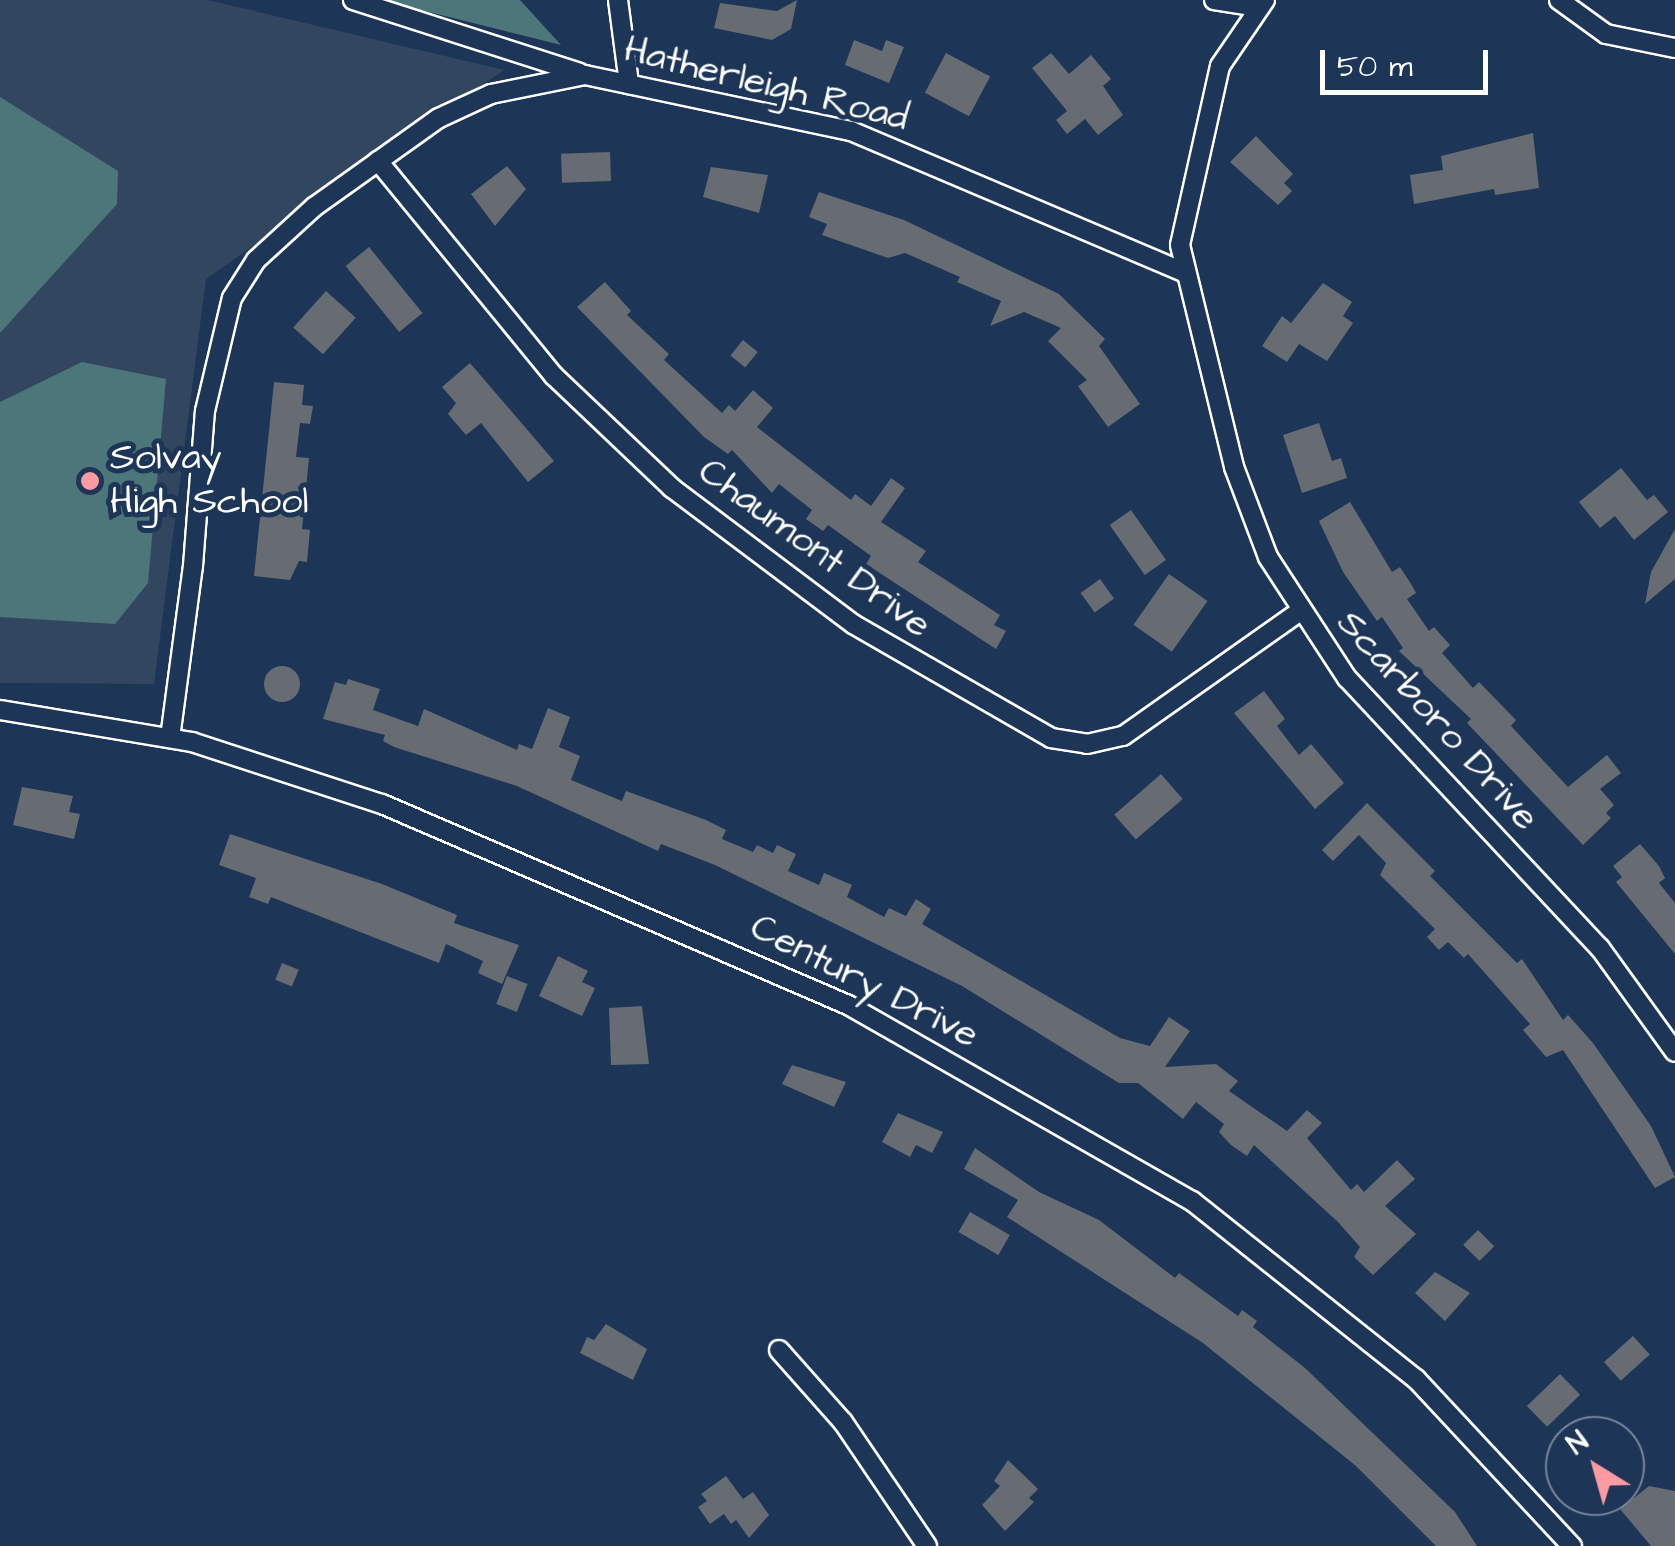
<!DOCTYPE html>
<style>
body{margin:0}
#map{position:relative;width:1675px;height:1546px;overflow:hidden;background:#1d3557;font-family:"Architects Daughter",sans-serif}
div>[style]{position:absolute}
.built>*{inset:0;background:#33465f}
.green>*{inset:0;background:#4d767b}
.building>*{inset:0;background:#666c71;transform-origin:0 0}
.round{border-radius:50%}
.roads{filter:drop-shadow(2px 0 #fff) drop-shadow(-2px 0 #fff) drop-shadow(0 2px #fff) drop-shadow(0 -2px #fff)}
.minor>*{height:18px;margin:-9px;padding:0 9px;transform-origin:9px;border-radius:9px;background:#1d3557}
.dots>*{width:28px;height:28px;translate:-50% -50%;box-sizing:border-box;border:5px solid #1d3557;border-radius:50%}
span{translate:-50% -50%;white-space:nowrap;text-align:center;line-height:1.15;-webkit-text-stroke:10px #1d3557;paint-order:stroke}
.street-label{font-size:38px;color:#fff}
.poi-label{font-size:38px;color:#fff}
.left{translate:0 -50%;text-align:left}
.north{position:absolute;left:1545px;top:1416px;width:100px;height:100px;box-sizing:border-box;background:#1d3557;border:2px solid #77869a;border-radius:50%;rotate:323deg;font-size:28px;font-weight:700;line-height:40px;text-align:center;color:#fff}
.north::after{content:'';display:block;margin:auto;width:35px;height:45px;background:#ff9aa2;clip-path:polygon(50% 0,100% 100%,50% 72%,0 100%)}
.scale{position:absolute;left:1320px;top:50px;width:168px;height:45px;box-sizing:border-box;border:5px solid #fff;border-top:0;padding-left:12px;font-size:30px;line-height:35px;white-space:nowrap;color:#fff;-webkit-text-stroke:8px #1d3557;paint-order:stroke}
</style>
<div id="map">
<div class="built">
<div style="clip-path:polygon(0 0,208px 0,504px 70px,206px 279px,154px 684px,0 683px)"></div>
</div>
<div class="green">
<div style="clip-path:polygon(381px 0,520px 0,561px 45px)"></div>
<div style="clip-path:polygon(0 97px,118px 171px,117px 204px,0 333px)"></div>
<div style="clip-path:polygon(82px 362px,166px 379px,148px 583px,115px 624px,0 617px,0 402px)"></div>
</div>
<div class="building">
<div style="clip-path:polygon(797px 0,791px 29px,772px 40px,714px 28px,720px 3px,777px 11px)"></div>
<div style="clip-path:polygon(854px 40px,882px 51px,886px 40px,904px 47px,889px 83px,845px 65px)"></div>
<div style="left:946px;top:53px;width:50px;height:45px;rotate:28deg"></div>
<div style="clip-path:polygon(1051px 53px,1069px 74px,1091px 55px,1111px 79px,1103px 86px,1123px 115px,1098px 135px,1085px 119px,1067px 134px,1056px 120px,1067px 111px,1032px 68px)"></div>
<div style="clip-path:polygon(1533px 133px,1539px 188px,1495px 195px,1494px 189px,1414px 204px,1410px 175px,1443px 170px,1441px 156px)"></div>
<div style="clip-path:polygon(1256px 136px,1293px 174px,1284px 183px,1292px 191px,1278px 205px,1230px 162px)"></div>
<div style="left:610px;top:152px;width:29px;height:49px;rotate:88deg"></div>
<div style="clip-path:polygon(507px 166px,526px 189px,495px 226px,471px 194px)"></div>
<div style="clip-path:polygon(711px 167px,768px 175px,759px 213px,703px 197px)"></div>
<div style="clip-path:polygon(819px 192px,904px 220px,1059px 294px,1105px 339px,1099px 346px,1140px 404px,1108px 427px,1078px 386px,1087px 380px,1048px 341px,1061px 328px,1024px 312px,990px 326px,1001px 301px,957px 282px,960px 277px,905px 253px,888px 258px,822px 235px,827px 224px,809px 217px)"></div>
<div style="left:369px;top:247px;width:85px;height:30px;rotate:51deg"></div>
<div style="clip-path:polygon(605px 282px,631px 311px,627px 315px,669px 354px,664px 360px,722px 413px,729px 405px,735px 411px,753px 390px,773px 408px,757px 427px,851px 500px,855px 494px,871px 506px,891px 478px,905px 488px,881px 522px,926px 551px,918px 562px,1000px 615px,994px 625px,1006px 631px,996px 649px,866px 564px,871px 556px,828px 525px,823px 531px,806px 519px,812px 510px,779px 484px,772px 493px,732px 450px,728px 454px,704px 437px,577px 307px)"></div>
<div style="clip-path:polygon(1323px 283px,1352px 302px,1343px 316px,1353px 323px,1327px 361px,1299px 344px,1287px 362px,1262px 346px,1282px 316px,1291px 323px)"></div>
<div style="left:326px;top:291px;width:40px;height:49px;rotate:42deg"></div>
<div style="left:743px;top:340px;width:19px;height:20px;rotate:39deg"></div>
<div style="clip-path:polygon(470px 363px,554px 461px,528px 482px,481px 423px,466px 435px,448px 414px,456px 403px,442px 387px)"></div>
<div style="clip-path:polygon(274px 382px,304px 385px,302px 405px,313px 406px,310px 424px,300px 423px,296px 457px,309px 458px,302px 529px,310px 530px,307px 562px,299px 561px,290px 580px,254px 576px)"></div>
<div style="clip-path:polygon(1319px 423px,1332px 461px,1341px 458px,1347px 478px,1302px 493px,1283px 435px)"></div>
<div style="clip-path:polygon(1621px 468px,1647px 500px,1654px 495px,1668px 512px,1634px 540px,1615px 516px,1600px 528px,1579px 502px)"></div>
<div style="clip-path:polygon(1350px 502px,1392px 572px,1400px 567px,1411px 584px,1416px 593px,1407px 599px,1429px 631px,1434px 627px,1450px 645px,1442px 653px,1473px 688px,1479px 682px,1516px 720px,1511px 726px,1568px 787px,1607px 755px,1621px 773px,1600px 789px,1614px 805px,1606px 813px,1611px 818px,1583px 845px,1467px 723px,1471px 719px,1399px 651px,1403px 648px,1382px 617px,1377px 621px,1343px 572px,1319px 521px)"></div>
<div style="left:1131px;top:510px;width:61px;height:26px;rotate:55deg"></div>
<div style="clip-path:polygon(1675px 529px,1675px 579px,1645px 604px,1651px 572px)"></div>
<div style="left:1169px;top:574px;width:47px;height:62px;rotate:35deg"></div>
<div style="left:1100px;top:579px;width:24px;height:24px;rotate:54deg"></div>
<div class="round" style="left:264px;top:666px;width:36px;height:36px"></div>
<div style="clip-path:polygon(348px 679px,380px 689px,373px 710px,418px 726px,424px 709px,517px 750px,519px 744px,532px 749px,548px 708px,570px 717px,559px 747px,580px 756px,571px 780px,622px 801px,626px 791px,706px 820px,726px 830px,722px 839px,753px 852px,757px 845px,773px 853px,777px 845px,796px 854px,788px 871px,819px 885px,824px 873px,852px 885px,847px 897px,884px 917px,889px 908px,906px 916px,916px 899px,931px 909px,922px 924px,1120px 1038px,1150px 1046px,1169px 1017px,1190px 1031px,1165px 1067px,1216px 1064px,1238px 1081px,1229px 1091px,1287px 1131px,1307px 1110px,1322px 1123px,1307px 1138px,1351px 1190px,1357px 1184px,1364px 1192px,1397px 1160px,1415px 1179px,1385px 1206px,1416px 1234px,1373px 1275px,1354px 1257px,1360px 1247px,1338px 1222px,1254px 1145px,1247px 1156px,1231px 1145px,1219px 1132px,1224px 1124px,1196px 1102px,1183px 1119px,1138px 1083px,1119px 1083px,962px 986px,715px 865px,661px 844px,658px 851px,517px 786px,394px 747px,383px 741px,385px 735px,323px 719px,335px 682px,346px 685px)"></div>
<div style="clip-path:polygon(1264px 691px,1285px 719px,1277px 726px,1299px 755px,1311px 744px,1344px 783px,1315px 809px,1234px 713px)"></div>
<div style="left:1161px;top:774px;width:33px;height:62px;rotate:49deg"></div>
<div style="clip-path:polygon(22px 787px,73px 796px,69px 812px,80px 814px,74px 839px,13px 825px)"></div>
<div style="clip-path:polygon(1367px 803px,1435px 871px,1430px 876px,1517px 963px,1522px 959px,1563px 1020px,1568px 1015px,1593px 1043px,1651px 1126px,1675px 1177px,1655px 1188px,1563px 1050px,1546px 1057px,1523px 1030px,1530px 1024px,1468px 954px,1464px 958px,1448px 942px,1439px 950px,1427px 937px,1435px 929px,1380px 875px,1386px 863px,1359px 835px,1333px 861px,1322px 850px)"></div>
<div style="clip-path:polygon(230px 834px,382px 884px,457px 915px,454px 923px,519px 945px,502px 984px,478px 973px,483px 961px,446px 944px,439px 963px,271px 897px,268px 904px,249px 897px,256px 878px,219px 865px)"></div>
<div style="clip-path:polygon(1640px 844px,1659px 866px,1665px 878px,1659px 883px,1675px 903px,1675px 954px,1616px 882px,1622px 877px,1613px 866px)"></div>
<div style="clip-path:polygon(558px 956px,588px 971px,582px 982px,595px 988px,582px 1016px,539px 996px)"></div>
<div style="left:282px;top:963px;width:18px;height:18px;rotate:22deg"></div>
<div style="left:507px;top:976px;width:22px;height:30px;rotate:21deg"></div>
<div style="clip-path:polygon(642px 1006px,649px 1064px,611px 1065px,609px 1008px)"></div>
<div style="clip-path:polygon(792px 1065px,846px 1082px,834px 1107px,782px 1084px)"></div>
<div style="clip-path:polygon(898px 1113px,943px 1132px,932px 1153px,916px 1145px,910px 1157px,882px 1142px)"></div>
<div style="clip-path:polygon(975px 1148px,1039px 1192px,1099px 1220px,1175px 1278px,1179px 1273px,1238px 1316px,1242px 1310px,1257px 1321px,1253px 1327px,1305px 1368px,1455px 1512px,1477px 1546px,1436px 1546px,1356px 1466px,1203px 1343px,1007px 1217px,1018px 1200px,964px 1169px)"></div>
<div style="left:970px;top:1212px;width:46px;height:23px;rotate:30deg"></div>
<div style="left:1478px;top:1230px;width:23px;height:21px;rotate:45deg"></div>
<div style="clip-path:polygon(1435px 1272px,1470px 1293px,1445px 1321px,1415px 1293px)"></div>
<div style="clip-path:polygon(606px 1324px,647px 1349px,633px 1380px,580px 1353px,587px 1337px,594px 1340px)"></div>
<div style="left:1633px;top:1336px;width:25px;height:39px;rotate:48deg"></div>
<div style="left:1560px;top:1374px;width:29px;height:46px;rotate:46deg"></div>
<div style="clip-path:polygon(1008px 1460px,1038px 1489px,1029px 1498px,1034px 1502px,1005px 1531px,982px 1505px,1000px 1486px,994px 1481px)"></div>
<div style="clip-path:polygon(726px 1476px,743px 1499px,753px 1492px,769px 1515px,749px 1538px,736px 1520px,731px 1524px,724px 1514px,710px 1524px,698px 1507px,707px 1501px,701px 1494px)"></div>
<div style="clip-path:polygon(1649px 1486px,1675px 1491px,1675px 1546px,1651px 1546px,1620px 1509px)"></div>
</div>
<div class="roads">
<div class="minor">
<div style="left:353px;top:0;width:238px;rotate:17.8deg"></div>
<div style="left:618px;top:0;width:85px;rotate:82.5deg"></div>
<div style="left:1214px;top:0;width:45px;rotate:9deg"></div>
<div style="left:1265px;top:0;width:80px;rotate:124.3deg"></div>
<div style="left:1220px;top:66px;width:183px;rotate:102.6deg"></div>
<div style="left:1180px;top:245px;width:228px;rotate:76.3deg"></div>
<div style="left:1234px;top:467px;width:96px;rotate:69.3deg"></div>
<div style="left:1268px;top:557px;width:145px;rotate:56.9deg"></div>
<div style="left:1347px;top:678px;width:370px;rotate:46.9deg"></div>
<div style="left:1600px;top:948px;width:128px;rotate:54.2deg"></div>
<div style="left:1559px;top:0;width:58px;rotate:35.9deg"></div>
<div style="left:1606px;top:34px;width:70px;rotate:11.5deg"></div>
<div style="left:378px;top:161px;width:278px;rotate:50.7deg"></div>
<div style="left:554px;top:376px;width:163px;rotate:43.5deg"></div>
<div style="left:672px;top:488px;width:226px;rotate:36.9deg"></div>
<div style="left:853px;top:624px;width:228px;rotate:29.9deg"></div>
<div style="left:1051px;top:738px;width:36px;rotate:9deg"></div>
<div style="left:1087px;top:744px;width:37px;rotate:-13deg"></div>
<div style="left:1123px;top:736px;width:215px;rotate:-35.2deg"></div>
<div style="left:0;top:710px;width:195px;rotate:9.5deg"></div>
<div style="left:192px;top:742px;width:200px;rotate:18.1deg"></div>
<div style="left:382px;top:804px;width:508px;rotate:23.33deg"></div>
<div style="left:848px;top:1005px;width:396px;rotate:29.7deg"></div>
<div style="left:1192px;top:1201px;width:286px;rotate:38.5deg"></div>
<div style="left:1416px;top:1379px;width:229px;rotate:47deg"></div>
<div style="left:170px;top:738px;width:174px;rotate:-82.4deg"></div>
<div style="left:193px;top:566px;width:155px;rotate:-85.6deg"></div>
<div style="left:205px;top:411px;width:116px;rotate:-76.6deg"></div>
<div style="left:232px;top:298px;width:45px;rotate:-57.7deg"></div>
<div style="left:256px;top:260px;width:79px;rotate:-42.4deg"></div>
<div style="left:314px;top:207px;width:153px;rotate:-35.5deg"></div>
<div style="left:439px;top:118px;width:57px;rotate:-24.8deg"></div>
<div style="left:491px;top:94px;width:96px;rotate:-11.4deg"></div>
<div style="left:585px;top:75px;width:272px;rotate:11.9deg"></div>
<div style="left:851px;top:131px;width:361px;rotate:23deg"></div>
<div style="left:779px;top:1350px;width:96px;rotate:48.4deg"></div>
<div style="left:843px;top:1422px;width:150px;rotate:55.9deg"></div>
</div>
</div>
<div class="dots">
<div style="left:90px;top:481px;background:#ff9aa2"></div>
</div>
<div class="street-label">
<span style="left:766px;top:85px;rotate:14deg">Hatherleigh Road</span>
<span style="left:814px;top:549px;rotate:36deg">Chaumont Drive</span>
<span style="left:1437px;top:721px;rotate:48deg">Scarboro Drive</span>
<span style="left:864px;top:982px;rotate:27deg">Century Drive</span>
</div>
<div class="poi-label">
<span class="left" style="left:110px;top:481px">Solvay<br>High School</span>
</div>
<div class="north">N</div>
<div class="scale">50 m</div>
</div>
